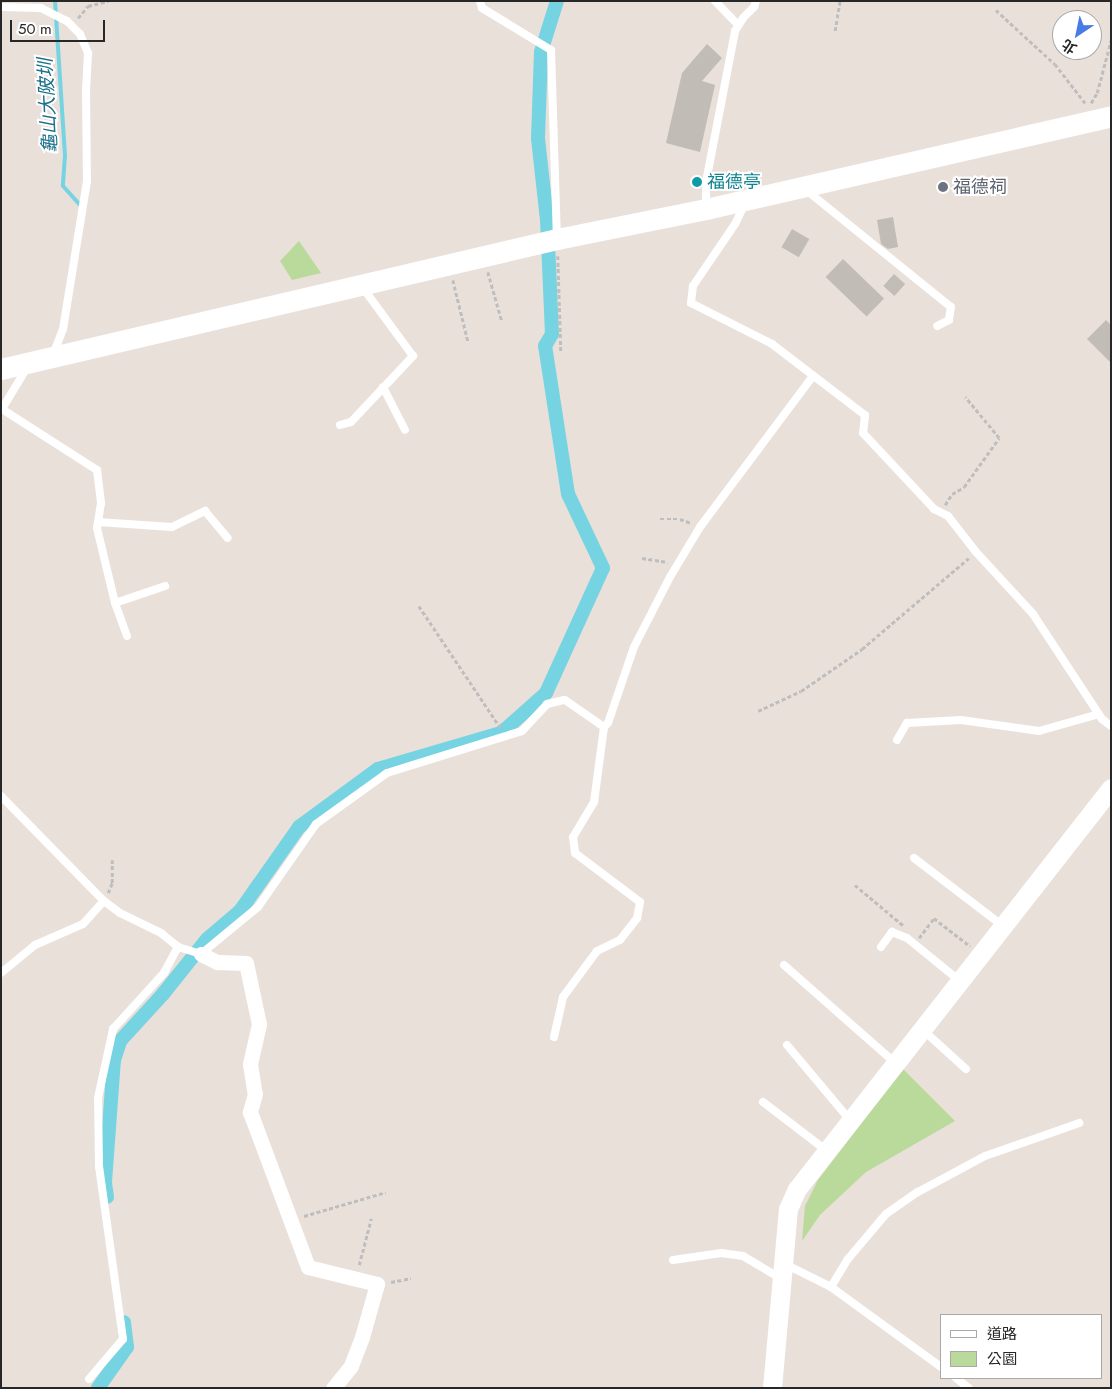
<!DOCTYPE html>
<meta charset="utf-8">
<style>
body{margin:0}
#map{position:relative;width:1112px;height:1389px;overflow:hidden;background:#e9e0da;font-family:Jost,"Noto Sans TC",sans-serif}
div>[style]{position:absolute}
.green>*{inset:0;background:#b9da9b}
.stream>*{height:4px;margin:-2px;padding:0 2px;transform-origin:2px;border-radius:2px;background:#76d3e1}
.canal>*{height:14px;margin:-7px;padding:0 7px;transform-origin:7px;border-radius:7px;background:#76d3e1}
.building>*{inset:0;background:#c1bcb6;transform-origin:0 0}
.path>*{height:2.5px;margin-top:-1.25px;transform-origin:0;background:repeating-linear-gradient(90deg,#bebebe 0 4px,transparent 0 6.5px)}
.service>*{height:8px;margin:-4px;padding:0 4px;transform-origin:4px;border-radius:4px;background:#fff}
.minor>*{height:15px;margin:-7.5px;padding:0 7.5px;transform-origin:7.5px;border-radius:7.5px;background:#fff}
.tertiary>*{height:19px;margin:-9.5px;padding:0 9.5px;transform-origin:9.5px;border-radius:9.5px;background:#fff}
.secondary>*{height:21px;margin:-10.5px;padding:0 10.5px;transform-origin:10.5px;border-radius:10.5px;background:#fff}
.dots>*{width:14px;height:14px;translate:-50% -50%;box-sizing:border-box;border:2px solid #fff;border-radius:50%}
span{translate:-50% -50%;white-space:nowrap;text-align:center;line-height:1.15;-webkit-text-stroke:4px #fff;paint-order:stroke}
.culture-label{font-size:18px;color:#0d838f}
.left{translate:0 -50%;text-align:left}
.worship-label{font-size:18px;color:#5b616d}
.water-label{font-size:19px;color:#1a7189;font-style:italic}
.frame{position:absolute;inset:0;border:2px solid #272727;pointer-events:none}
.legend{position:absolute;left:940px;top:1314px;width:162px;height:65px;box-sizing:border-box;background:#fff;border:1px solid #a9a9a9;margin:0;padding:6px 9px;list-style:none;font-size:15px;color:#272727}
.legend li{display:flex;align-items:center;gap:10px;height:25px}
.legend b{width:25px;border:1px solid #a9a9a9}
.north{position:absolute;left:1052px;top:10px;width:50px;height:50px;box-sizing:border-box;background:#fff;border:1px solid #a9a9a9;border-radius:50%;rotate:214deg;font-size:14px;font-weight:700;line-height:20px;text-align:center;color:#272727}
.north::after{content:'';display:block;margin:auto;width:18px;height:22px;background:#497be7;clip-path:polygon(50% 0,100% 100%,50% 72%,0 100%)}
.scale{position:absolute;left:10px;top:20px;width:95px;height:22px;box-sizing:border-box;border:2px solid #272727;border-top:0;padding-left:6px;font-size:15px;line-height:18px;white-space:nowrap;color:#272727;-webkit-text-stroke:4px #fff;paint-order:stroke}
</style>
<div id="map">
<div class="green">
<div style="clip-path:polygon(299px 241px,321px 273px,292px 280px,280px 261px)"></div>
<div style="clip-path:polygon(903px 1069px,955px 1121px,866px 1172px,820px 1215px,802px 1241px,805px 1206px,818px 1180px)"></div>
</div>
<div class="stream">
<div style="left:55px;top:1px;width:154px;rotate:86.3deg"></div>
<div style="left:65px;top:155px;width:31px;rotate:94deg"></div>
<div style="left:63px;top:186px;width:24px;rotate:48deg"></div>
</div>
<div class="canal">
<div style="left:107px;top:1197px;width:15px;rotate:-98deg"></div>
<div style="left:105px;top:1182px;width:122px;rotate:-85.8deg"></div>
<div style="left:114px;top:1060px;width:20px;rotate:-72deg"></div>
<div style="left:120px;top:1041px;width:64px;rotate:-47.5deg"></div>
<div style="left:163px;top:994px;width:70px;rotate:-51.3deg"></div>
<div style="left:207px;top:939px;width:43px;rotate:-40.3deg"></div>
<div style="left:240px;top:911px;width:103px;rotate:-54.9deg"></div>
<div style="left:299px;top:827px;width:98px;rotate:-36.3deg"></div>
<div style="left:378px;top:769px;width:128px;rotate:-16.3deg"></div>
<div style="left:501px;top:733px;width:60px;rotate:-41.6deg"></div>
<div style="left:546px;top:693px;width:137px;rotate:-65.5deg"></div>
<div style="left:603px;top:568px;width:82px;rotate:-115.3deg"></div>
<div style="left:568px;top:494px;width:150px;rotate:-98.8deg"></div>
<div style="left:545px;top:346px;width:14px;rotate:-60deg"></div>
<div style="left:552px;top:334px;width:114px;rotate:-92.5deg"></div>
<div style="left:547px;top:220px;width:82px;rotate:-96.3deg"></div>
<div style="left:538px;top:138px;width:86px;rotate:-88deg"></div>
<div style="left:541px;top:52px;width:53px;rotate:-72.6deg"></div>
<div style="left:98px;top:1388px;width:50px;rotate:-54.7deg"></div>
<div style="left:127px;top:1347px;width:25px;rotate:-97deg"></div>
</div>
<div class="building">
<div style="clip-path:polygon(707px 44px,722px 58px,702px 81px,715px 85px,700px 152px,666px 143px,682px 73px)"></div>
<div style="clip-path:polygon(893px 217px,898px 247px,888px 249px,881px 244px,877px 220px)"></div>
<div style="left:792px;top:229px;width:20px;height:21px;rotate:30deg"></div>
<div style="left:843px;top:259px;width:57px;height:25px;rotate:44deg"></div>
<div style="left:894px;top:274px;width:15px;height:16px;rotate:42deg"></div>
<div style="clip-path:polygon(1106px 320px,1111px 325px,1111px 363px,1087px 339px)"></div>
</div>
<div class="path">
<div style="left:996px;top:10px;width:80px;rotate:42.5deg"></div>
<div style="left:1055px;top:64px;width:51px;rotate:52.2deg"></div>
<div style="left:78px;top:18px;width:16px;rotate:-50deg"></div>
<div style="left:88px;top:6px;width:21px;rotate:-14deg"></div>
<div style="left:835px;top:31px;width:30px;rotate:-81deg"></div>
<div style="left:1091px;top:103px;width:12px;rotate:-59deg"></div>
<div style="left:1097px;top:93px;width:55px;rotate:-75.2deg"></div>
<div style="left:558px;top:256px;width:96px;rotate:88.2deg"></div>
<div style="left:488px;top:272px;width:51px;rotate:74.1deg"></div>
<div style="left:453px;top:280px;width:63px;rotate:76.2deg"></div>
<div style="left:945px;top:505px;width:13px;rotate:-58deg"></div>
<div style="left:952px;top:494px;width:14px;rotate:-30deg"></div>
<div style="left:964px;top:487px;width:60px;rotate:-54.5deg"></div>
<div style="left:999px;top:438px;width:53px;rotate:-129.7deg"></div>
<div style="left:660px;top:519px;width:20px"></div>
<div style="left:680px;top:519px;width:12px;rotate:20deg"></div>
<div style="left:642px;top:558px;width:26px;rotate:9deg"></div>
<div style="left:419px;top:606px;width:146px;rotate:56.2deg"></div>
<div style="left:758px;top:711px;width:47px;rotate:-24.9deg"></div>
<div style="left:801px;top:691px;width:74px;rotate:-34.5deg"></div>
<div style="left:862px;top:649px;width:140px;rotate:-40.4deg"></div>
<div style="left:855px;top:885px;width:64px;rotate:39.9deg"></div>
<div style="left:108px;top:893px;width:11px;rotate:-68deg"></div>
<div style="left:112px;top:883px;width:23px;rotate:-90deg"></div>
<div style="left:919px;top:938px;width:25px;rotate:-53deg"></div>
<div style="left:934px;top:918px;width:46px;rotate:37.9deg"></div>
<div style="left:304px;top:1216px;width:85px;rotate:-16.3deg"></div>
<div style="left:359px;top:1265px;width:48px;rotate:-75.4deg"></div>
<div style="left:391px;top:1282px;width:20px;rotate:-11deg"></div>
</div>
<div class="service">
<div style="left:480px;top:1px;width:7px;rotate:74deg"></div>
<div style="left:482px;top:8px;width:81px;rotate:31.3deg"></div>
<div style="left:551px;top:50px;width:188px;rotate:88.2deg"></div>
<div style="left:715px;top:1px;width:33px;rotate:46deg"></div>
<div style="left:1px;top:7px;width:40px;rotate:1.4deg"></div>
<div style="left:41px;top:8px;width:29px;rotate:27deg"></div>
<div style="left:67px;top:21px;width:18px;rotate:45deg"></div>
<div style="left:80px;top:34px;width:21px;rotate:67deg"></div>
<div style="left:88px;top:53px;width:36px;rotate:93deg"></div>
<div style="left:86px;top:89px;width:92px;rotate:89.4deg"></div>
<div style="left:87px;top:181px;width:150px;rotate:99.2deg"></div>
<div style="left:63px;top:329px;width:26px;rotate:111deg"></div>
<div style="left:806px;top:190px;width:186px;rotate:38.9deg"></div>
<div style="left:951px;top:307px;width:13px;rotate:99deg"></div>
<div style="left:949px;top:320px;width:13px;rotate:153deg"></div>
<div style="left:745px;top:203px;width:23px;rotate:115deg"></div>
<div style="left:735px;top:224px;width:75px;rotate:124.1deg"></div>
<div style="left:693px;top:286px;width:17px;rotate:97deg"></div>
<div style="left:691px;top:303px;width:91px;rotate:26.8deg"></div>
<div style="left:772px;top:344px;width:117px;rotate:37.4deg"></div>
<div style="left:865px;top:415px;width:18px;rotate:96deg"></div>
<div style="left:863px;top:433px;width:104px;rotate:46.9deg"></div>
<div style="left:934px;top:509px;width:16px;rotate:27deg"></div>
<div style="left:948px;top:516px;width:46px;rotate:52.1deg"></div>
<div style="left:976px;top:552px;width:84px;rotate:47.4deg"></div>
<div style="left:1033px;top:614px;width:126px;rotate:56.7deg"></div>
<div style="left:1102px;top:719px;width:11px;rotate:38deg"></div>
<div style="left:706px;top:207px;width:25px;rotate:-90deg"></div>
<div style="left:706px;top:182px;width:154px;rotate:-79.1deg"></div>
<div style="left:735px;top:31px;width:15px;rotate:-58deg"></div>
<div style="left:743px;top:18px;width:16px;rotate:-45deg"></div>
<div style="left:754px;top:7px;width:6px;rotate:-72deg"></div>
<div style="left:28px;top:366px;width:50px;rotate:121.2deg"></div>
<div style="left:2px;top:409px;width:113px;rotate:32.7deg"></div>
<div style="left:97px;top:470px;width:33px;rotate:83deg"></div>
<div style="left:101px;top:503px;width:25px;rotate:99deg"></div>
<div style="left:97px;top:528px;width:77px;rotate:76.5deg"></div>
<div style="left:115px;top:603px;width:35px;rotate:70deg"></div>
<div style="left:383px;top:387px;width:48px;rotate:62.9deg"></div>
<div style="left:340px;top:425px;width:11px;rotate:-15deg"></div>
<div style="left:351px;top:422px;width:91px;rotate:-46.8deg"></div>
<div style="left:413px;top:356px;width:84px;rotate:-126.3deg"></div>
<div style="left:98px;top:522px;width:74px;rotate:3.9deg"></div>
<div style="left:172px;top:527px;width:37px;rotate:-26deg"></div>
<div style="left:205px;top:511px;width:35px;rotate:50deg"></div>
<div style="left:115px;top:603px;width:53px;rotate:-18.8deg"></div>
<div style="left:897px;top:740px;width:20px;rotate:-60deg"></div>
<div style="left:907px;top:723px;width:54px;rotate:-3.2deg"></div>
<div style="left:961px;top:720px;width:79px;rotate:8deg"></div>
<div style="left:1039px;top:731px;width:62px;rotate:-15.8deg"></div>
<div style="left:1px;top:796px;width:147px;rotate:45.6deg"></div>
<div style="left:104px;top:901px;width:20px;rotate:37deg"></div>
<div style="left:120px;top:913px;width:46px;rotate:26deg"></div>
<div style="left:161px;top:933px;width:22px;rotate:39deg"></div>
<div style="left:178px;top:947px;width:24px;rotate:17deg"></div>
<div style="left:201px;top:954px;width:74px;rotate:-39.5deg"></div>
<div style="left:258px;top:907px;width:101px;rotate:-55.1deg"></div>
<div style="left:316px;top:824px;width:87px;rotate:-35.7deg"></div>
<div style="left:387px;top:773px;width:141px;rotate:-17.3deg"></div>
<div style="left:522px;top:731px;width:37px;rotate:-47deg"></div>
<div style="left:547px;top:704px;width:18px;rotate:-13deg"></div>
<div style="left:565px;top:700px;width:47px;rotate:34.7deg"></div>
<div style="left:604px;top:727px;width:6px;rotate:-45deg"></div>
<div style="left:608px;top:723px;width:80px;rotate:-71.1deg"></div>
<div style="left:634px;top:647px;width:79px;rotate:-62.8deg"></div>
<div style="left:670px;top:577px;width:58px;rotate:-59deg"></div>
<div style="left:700px;top:527px;width:189px;rotate:-53.2deg"></div>
<div style="left:914px;top:858px;width:112px;rotate:37.4deg"></div>
<div style="left:881px;top:947px;width:19px;rotate:-54deg"></div>
<div style="left:892px;top:932px;width:16px;rotate:22deg"></div>
<div style="left:907px;top:938px;width:68px;rotate:39.1deg"></div>
<div style="left:784px;top:965px;width:148px;rotate:41.4deg"></div>
<div style="left:1px;top:973px;width:44px;rotate:-39.5deg"></div>
<div style="left:35px;top:945px;width:52px;rotate:-23.6deg"></div>
<div style="left:83px;top:924px;width:31px;rotate:-48deg"></div>
<div style="left:923px;top:1030px;width:58px;rotate:42.2deg"></div>
<div style="left:554px;top:1037px;width:41px;rotate:-77.3deg"></div>
<div style="left:563px;top:997px;width:57px;rotate:-53.5deg"></div>
<div style="left:597px;top:951px;width:25px;rotate:-26deg"></div>
<div style="left:620px;top:940px;width:28px;rotate:-52deg"></div>
<div style="left:637px;top:918px;width:16px;rotate:-79deg"></div>
<div style="left:640px;top:902px;width:81px;rotate:-143deg"></div>
<div style="left:575px;top:853px;width:16px;rotate:-97deg"></div>
<div style="left:573px;top:837px;width:41px;rotate:-59deg"></div>
<div style="left:594px;top:802px;width:76px;rotate:-82.4deg"></div>
<div style="left:787px;top:1045px;width:98px;rotate:50deg"></div>
<div style="left:763px;top:1102px;width:81px;rotate:37.4deg"></div>
<div style="left:673px;top:1260px;width:49px;rotate:-8.3deg"></div>
<div style="left:721px;top:1253px;width:22px;rotate:8deg"></div>
<div style="left:743px;top:1256px;width:43px;rotate:30.7deg"></div>
<div style="left:783px;top:1263px;width:54px;rotate:26.6deg"></div>
<div style="left:831px;top:1287px;width:136px;rotate:36deg"></div>
<div style="left:831px;top:1287px;width:33px;rotate:-59deg"></div>
<div style="left:848px;top:1259px;width:59px;rotate:-49.8deg"></div>
<div style="left:886px;top:1214px;width:39px;rotate:-35deg"></div>
<div style="left:918px;top:1192px;width:76px;rotate:-28.2deg"></div>
<div style="left:985px;top:1156px;width:100px;rotate:-19.3deg"></div>
<div style="left:956px;top:1378px;width:16px;rotate:38deg"></div>
<div style="left:89px;top:1379px;width:52px;rotate:-49.6deg"></div>
<div style="left:123px;top:1339px;width:174px;rotate:-97.9deg"></div>
<div style="left:99px;top:1167px;width:69px;rotate:-90.8deg"></div>
<div style="left:98px;top:1098px;width:71px;rotate:-77.7deg"></div>
<div style="left:113px;top:1029px;width:76px;rotate:-47.7deg"></div>
<div style="left:164px;top:973px;width:30px;rotate:-62deg"></div>
</div>
<div class="minor">
<div style="left:201px;top:954px;width:18px;rotate:27deg"></div>
<div style="left:217px;top:962px;width:29px;rotate:2deg"></div>
<div style="left:246px;top:963px;width:62px;rotate:78deg"></div>
<div style="left:259px;top:1024px;width:41px;rotate:102.7deg"></div>
<div style="left:250px;top:1064px;width:30px;rotate:81deg"></div>
<div style="left:255px;top:1094px;width:19px;rotate:106deg"></div>
<div style="left:250px;top:1112px;width:165px;rotate:69.5deg"></div>
<div style="left:308px;top:1267px;width:71px;rotate:13.8deg"></div>
<div style="left:377px;top:1284px;width:55px;rotate:105.8deg"></div>
<div style="left:362px;top:1337px;width:31px;rotate:111deg"></div>
<div style="left:351px;top:1366px;width:28px;rotate:129deg"></div>
</div>
<div class="tertiary">
<div style="left:772px;top:1388px;width:180px;rotate:-84.9deg"></div>
<div style="left:788px;top:1209px;width:22px;rotate:-66deg"></div>
<div style="left:797px;top:1189px;width:509px;rotate:-51.94deg"></div>
</div>
<div class="secondary">
<div style="left:1px;top:369px;width:571px;rotate:-13.16deg"></div>
<div style="left:557px;top:239px;width:152px;rotate:-11.4deg"></div>
<div style="left:706px;top:209px;width:416px;rotate:-12.9deg"></div>
</div>
<div class="dots">
<div style="left:697px;top:182px;background:#0f9aa8"></div>
<div style="left:943px;top:187px;background:#6b7280"></div>
</div>
<div class="culture-label">
<span class="left" style="left:707px;top:182px">福德亭</span>
</div>
<div class="worship-label">
<span class="left" style="left:953px;top:187px">福德祠</span>
</div>
<div class="water-label">
<span style="left:48px;top:106px;rotate:-93deg">龜山大陂圳</span>
</div>
<div class="frame"></div>
<ul class="legend">
<li><b style="height:6px;background:#fff"></b>道路</li>
<li><b style="height:14px;background:#b9da9b"></b>公園</li>
</ul>
<div class="north">北</div>
<div class="scale">50 m</div>
</div>
